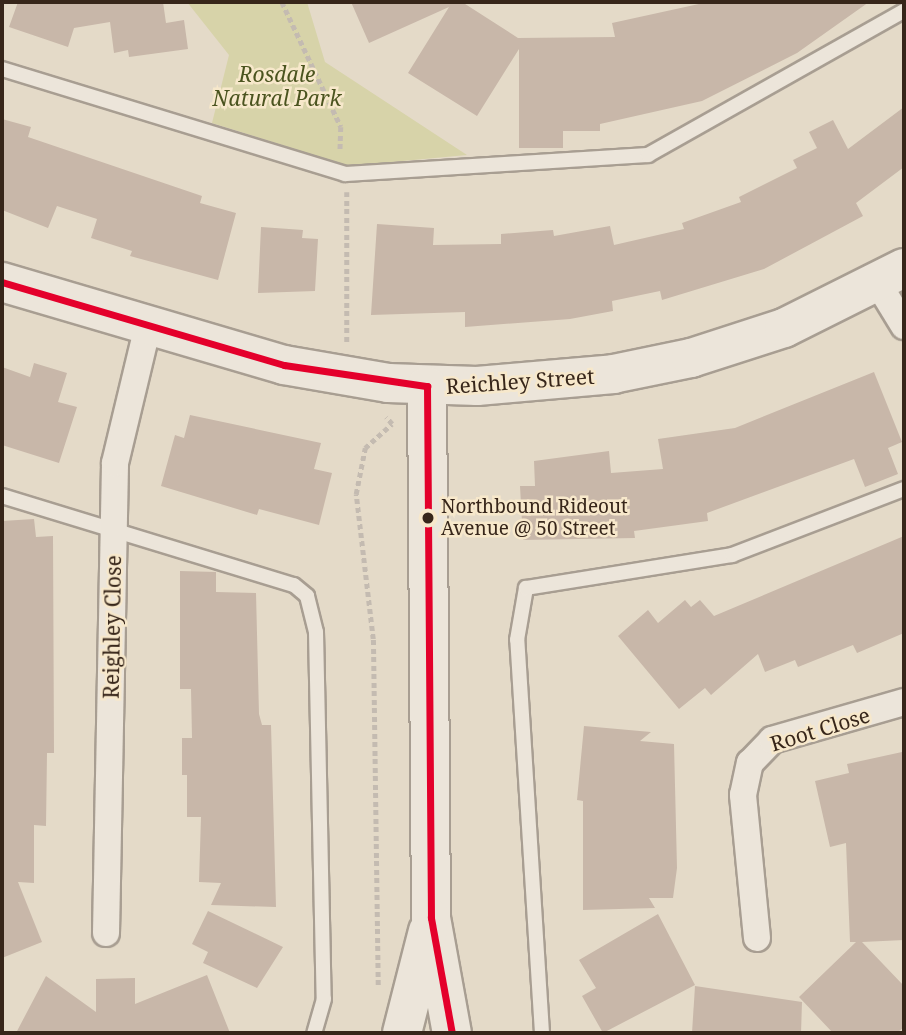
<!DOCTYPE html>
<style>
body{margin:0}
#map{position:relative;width:906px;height:1035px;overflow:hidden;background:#e4dac8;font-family:"Noto Serif",serif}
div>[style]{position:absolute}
.green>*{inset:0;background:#d7d3a9}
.building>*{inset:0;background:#c8b7a9}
.path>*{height:4.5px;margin-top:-2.25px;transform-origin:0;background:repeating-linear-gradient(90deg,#c4bbb1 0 5px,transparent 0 8.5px)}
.roads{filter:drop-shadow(2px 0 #a89e92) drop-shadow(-2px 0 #a89e92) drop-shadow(0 2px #a89e92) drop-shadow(0 -2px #a89e92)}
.lane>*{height:14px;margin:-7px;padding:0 7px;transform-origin:7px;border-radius:7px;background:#ece5da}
.street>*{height:26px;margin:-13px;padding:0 13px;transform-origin:13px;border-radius:13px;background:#ece5da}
.secondary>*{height:38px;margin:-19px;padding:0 19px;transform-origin:19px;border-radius:19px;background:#ece5da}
.bus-1>*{height:7px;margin:-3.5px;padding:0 3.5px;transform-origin:3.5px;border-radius:3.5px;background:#e4002b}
.dots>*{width:19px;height:19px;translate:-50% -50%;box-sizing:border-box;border:4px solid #f7e8cb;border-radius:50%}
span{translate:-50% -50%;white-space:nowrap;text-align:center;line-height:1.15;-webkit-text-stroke:5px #f7e8cb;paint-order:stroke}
.bus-label{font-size:19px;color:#37261a}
.left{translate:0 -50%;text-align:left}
.park-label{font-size:21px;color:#4b541f;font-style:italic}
.street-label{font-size:21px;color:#37261a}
.frame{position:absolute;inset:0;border:4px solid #37261a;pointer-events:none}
</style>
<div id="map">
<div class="green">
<div style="clip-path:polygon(187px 2px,307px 2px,325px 62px,467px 155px,349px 166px,212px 123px,229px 55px)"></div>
</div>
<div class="building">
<div style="clip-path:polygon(18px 2px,163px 2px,166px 23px,184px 20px,188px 49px,129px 57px,128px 50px,114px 53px,110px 22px,74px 28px,68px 47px,9px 27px)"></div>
<div style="clip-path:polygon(351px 2px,462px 2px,518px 38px,615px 37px,612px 23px,708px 2px,869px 2px,797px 53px,702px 101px,600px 124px,600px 131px,563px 131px,563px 148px,519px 148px,519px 49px,477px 116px,408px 73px,449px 7px,369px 43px)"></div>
<div style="clip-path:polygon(904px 107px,904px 167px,856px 203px,863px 216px,764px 269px,662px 300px,660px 291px,612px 301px,613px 311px,570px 319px,465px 327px,465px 312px,371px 315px,377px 224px,434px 228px,433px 245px,501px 244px,501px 234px,553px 230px,554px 236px,610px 226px,614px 245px,684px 229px,682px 223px,741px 202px,739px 197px,797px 168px,793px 160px,817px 148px,809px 132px,833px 120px,848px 149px)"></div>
<div style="clip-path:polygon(2px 119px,31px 127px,28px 137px,202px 196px,200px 203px,236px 213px,218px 280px,130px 256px,132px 251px,91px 238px,97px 219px,57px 206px,48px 228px,2px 210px)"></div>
<div style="clip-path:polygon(261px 227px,303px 230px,302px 238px,318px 239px,315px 291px,258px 293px)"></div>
<div style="clip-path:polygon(34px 363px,67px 373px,58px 402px,77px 407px,59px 463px,2px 445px,2px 367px,30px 377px)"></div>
<div style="clip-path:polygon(874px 372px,902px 442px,888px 448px,898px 474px,865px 487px,854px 459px,707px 513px,708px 521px,634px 531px,635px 538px,523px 540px,520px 486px,535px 486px,534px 461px,609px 451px,611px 473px,663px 469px,658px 439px,735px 428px)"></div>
<div style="clip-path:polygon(190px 415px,321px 443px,314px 469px,332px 473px,319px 525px,259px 509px,257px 515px,161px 486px,175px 435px,184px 438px)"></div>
<div style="clip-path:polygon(34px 519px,36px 537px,53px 536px,54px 753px,47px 753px,46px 826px,34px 825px,34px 883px,18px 882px,42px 942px,2px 958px,2px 521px)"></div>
<div style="clip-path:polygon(904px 536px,904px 633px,857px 653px,853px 645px,798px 667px,795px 660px,765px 672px,758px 654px,711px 695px,705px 688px,679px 709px,618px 636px,648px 610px,658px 623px,685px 600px,691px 607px,700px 600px,714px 616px)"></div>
<div style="clip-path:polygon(180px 571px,216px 572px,216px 592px,256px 593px,259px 714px,262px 725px,271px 725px,276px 907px,211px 905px,221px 883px,199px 882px,201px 817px,187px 817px,187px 775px,182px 775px,182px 738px,192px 738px,191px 689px,180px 689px)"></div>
<div style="clip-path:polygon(584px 726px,651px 732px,640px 741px,674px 744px,677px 868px,673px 898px,649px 898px,655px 908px,583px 910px,583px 801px,577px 800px)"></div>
<div style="clip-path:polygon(902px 752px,904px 940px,862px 942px,904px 986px,904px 1027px,897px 1033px,833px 1033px,799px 997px,856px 942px,850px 942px,846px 843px,830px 847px,815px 781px,849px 773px,847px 764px)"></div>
<div style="clip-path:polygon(208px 911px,283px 947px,257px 988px,203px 963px,208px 952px,192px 944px)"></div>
<div style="clip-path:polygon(658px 914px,695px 985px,603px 1033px,582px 996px,596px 988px,579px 960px)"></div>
<div style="clip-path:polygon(207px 975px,230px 1033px,16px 1033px,46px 976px,96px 1012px,96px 979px,135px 978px,135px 1004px)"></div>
<div style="clip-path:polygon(695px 986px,802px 1002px,801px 1033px,692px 1033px)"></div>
</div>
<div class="path">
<div style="left:282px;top:2px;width:138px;rotate:64.7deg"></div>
<div style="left:341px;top:127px;width:25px;rotate:92deg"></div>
<div style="left:347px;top:192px;width:152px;rotate:90deg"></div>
<div style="left:378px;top:985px;width:346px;rotate:-90.8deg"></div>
<div style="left:373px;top:639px;width:146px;rotate:-96.7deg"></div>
<div style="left:356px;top:494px;width:47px;rotate:-78.9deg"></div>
<div style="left:365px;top:448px;width:36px;rotate:-42deg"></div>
<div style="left:392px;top:424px;width:9px;rotate:-131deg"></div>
</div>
<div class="roads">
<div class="lane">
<div style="left:2px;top:69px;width:359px;rotate:17deg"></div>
<div style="left:345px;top:174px;width:304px;rotate:-3.6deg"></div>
<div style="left:648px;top:155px;width:294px;rotate:-29.4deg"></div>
<div style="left:2px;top:496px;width:305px;rotate:17deg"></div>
<div style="left:294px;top:585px;width:17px;rotate:40deg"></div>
<div style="left:307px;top:596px;width:37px;rotate:76deg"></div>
<div style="left:316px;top:632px;width:367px;rotate:88.8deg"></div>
<div style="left:324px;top:999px;width:35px;rotate:106deg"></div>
<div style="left:542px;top:1033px;width:394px;rotate:-93.6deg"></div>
<div style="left:517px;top:640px;width:53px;rotate:-80.2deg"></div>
<div style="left:526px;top:588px;width:209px;rotate:-9.1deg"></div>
<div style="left:732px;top:555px;width:184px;rotate:-21deg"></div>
</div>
<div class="street">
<div style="left:879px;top:285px;width:48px;rotate:58.6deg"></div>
<div style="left:106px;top:933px;width:470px;rotate:-88.9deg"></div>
<div style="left:115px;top:463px;width:141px;rotate:-76.5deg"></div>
<div style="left:757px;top:938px;width:144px;rotate:-95.6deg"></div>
<div style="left:743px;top:795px;width:33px;rotate:-78deg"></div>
<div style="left:750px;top:763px;width:32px;rotate:-46deg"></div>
<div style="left:772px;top:740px;width:137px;rotate:-16.1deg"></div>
</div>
<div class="secondary">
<div style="left:2px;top:282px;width:294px;rotate:16.4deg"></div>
<div style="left:284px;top:365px;width:106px;rotate:9.8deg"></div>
<div style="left:388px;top:383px;width:89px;rotate:1.9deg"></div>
<div style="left:477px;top:386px;width:137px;rotate:-5deg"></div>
<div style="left:613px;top:374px;width:80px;rotate:-11.6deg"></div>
<div style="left:691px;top:358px;width:98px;rotate:-17.9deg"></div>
<div style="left:784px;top:328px;width:134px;rotate:-26.6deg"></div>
<div style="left:427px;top:386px;width:532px;rotate:89.57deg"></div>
<div style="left:431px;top:918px;width:117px;rotate:79.7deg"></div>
<div style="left:402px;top:1033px;width:105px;rotate:-75.7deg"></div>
</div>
</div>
<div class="bus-1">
<div style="left:2px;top:282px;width:294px;rotate:16.4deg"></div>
<div style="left:284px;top:365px;width:145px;rotate:8.4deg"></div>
<div style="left:427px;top:386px;width:532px;rotate:89.57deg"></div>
<div style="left:431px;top:918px;width:117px;rotate:79.7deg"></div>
</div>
<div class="dots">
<div style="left:428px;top:518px;background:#37261a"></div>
</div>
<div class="bus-label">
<span class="left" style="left:441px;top:518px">Northbound Rideout<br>Avenue @ 50 Street</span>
</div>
<div class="park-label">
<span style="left:277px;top:86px">Rosdale<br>Natural Park</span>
</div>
<div class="street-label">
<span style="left:520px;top:381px;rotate:-4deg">Reichley Street</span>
<span style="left:112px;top:627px;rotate:-89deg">Reighley Close</span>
<span style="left:820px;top:729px;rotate:-17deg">Root Close</span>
</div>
<div class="frame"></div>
</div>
